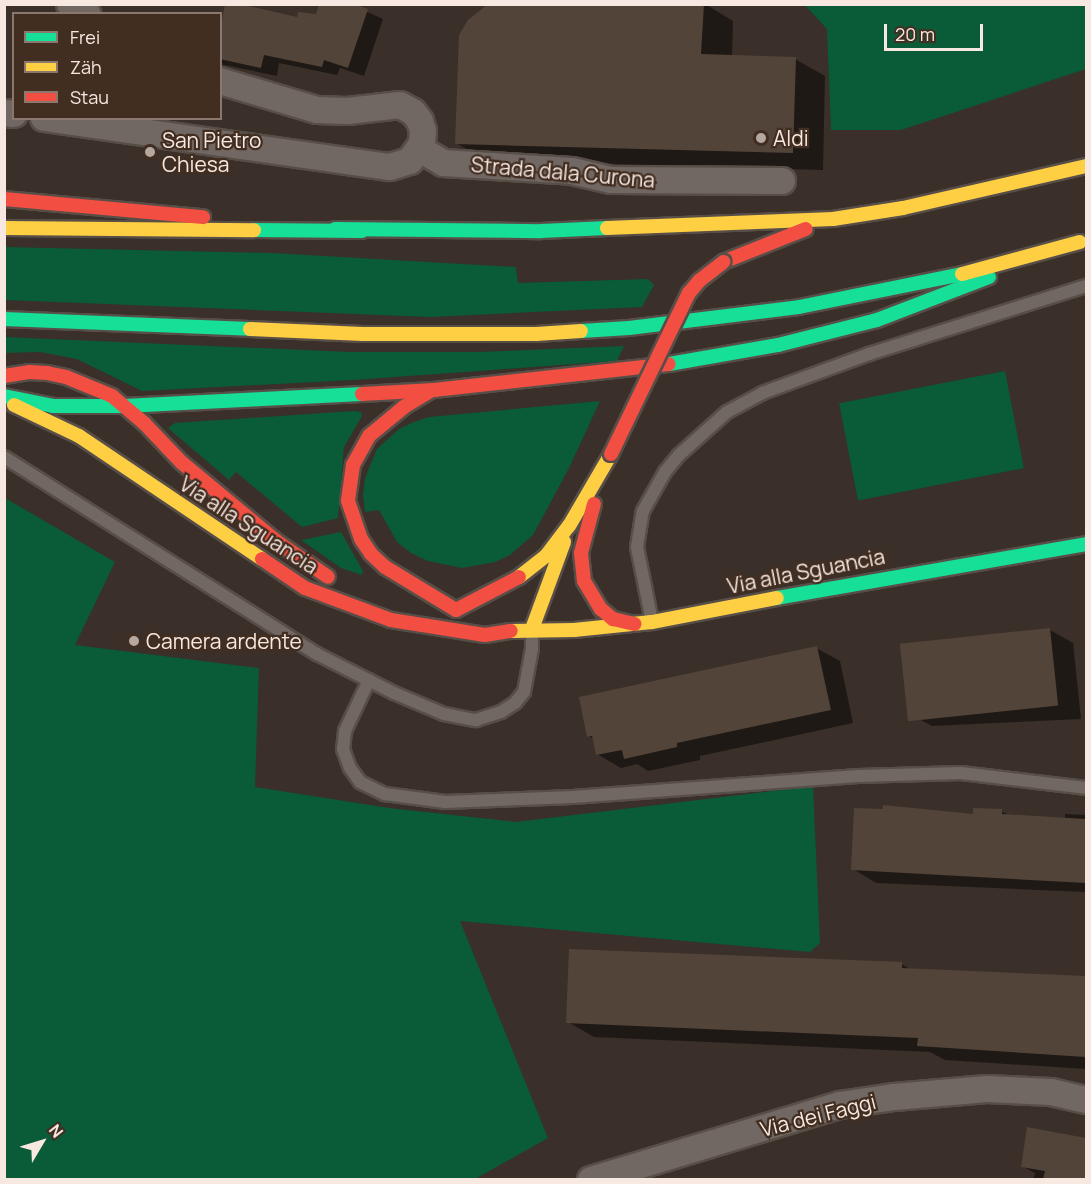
<!DOCTYPE html>
<meta charset="utf-8">
<style>
body{margin:0}
#map{position:relative;width:1091px;height:1184px;overflow:hidden;background:#3a2f29;font-family:Manrope,sans-serif}
div>[style]{position:absolute}
.green>*{inset:0;background:#0a5b37;transform-origin:0 0}
.shadow>*{inset:0;background:#0007}
.building>*{inset:0;background:#534439;transform-origin:0 0}
.roads{filter:drop-shadow(2px 0 #584e48) drop-shadow(-2px 0 #584e48) drop-shadow(0 2px #584e48) drop-shadow(0 -2px #584e48)}
.lane>*{height:12px;margin:-6px;padding:0 6px;transform-origin:6px;border-radius:6px;background:#716863}
.street>*{height:26px;margin:-13px;padding:0 13px;transform-origin:13px;border-radius:13px;background:#716863}
.fast>*{height:14px;margin:-7px;padding:0 7px;transform-origin:7px;border-radius:7px;background:#16e098}
.slow>*{height:14px;margin:-7px;padding:0 7px;transform-origin:7px;border-radius:7px;background:#ffcf43}
.jam>*{height:14px;margin:-7px;padding:0 7px;transform-origin:7px;border-radius:7px;background:#f24e42}
.bridges{filter:drop-shadow(2px 0 #584e48) drop-shadow(-2px 0 #584e48) drop-shadow(0 2px #584e48) drop-shadow(0 -2px #584e48)}
.jam-bridge>*{height:14px;margin:-7px;padding:0 7px;transform-origin:7px;border-radius:7px;background:#f24e42}
.dots>*{width:16px;height:16px;translate:-50% -50%;box-sizing:border-box;border:3px solid #422d21;border-radius:50%}
span{translate:-50% -50%;white-space:nowrap;text-align:center;line-height:1.15;-webkit-text-stroke:4.5px #422d21;paint-order:stroke}
.poi-label{font-size:21px;color:#f7e9e1}
.left{translate:0 -50%;text-align:left}
.street-label{font-size:21px;color:#f7e9e1}
.frame{position:absolute;inset:0;border:6px solid #f7e9e1;pointer-events:none}
.legend{position:absolute;left:12px;top:12px;width:210px;height:108px;box-sizing:border-box;background:#422d21;border:2px solid #8a786e;margin:0;padding:8px 10px;list-style:none;font-size:18px;color:#f7e9e1}
.legend li{display:flex;align-items:center;gap:12px;height:30px}
.legend b{width:30px;border:2px solid #8a786e}
.north{position:absolute;left:12px;top:1112px;width:60px;height:60px;-webkit-text-stroke:4px #422d21;paint-order:stroke;rotate:52deg;font-size:16px;font-weight:700;line-height:24px;text-align:center;color:#f7e9e1}
.north::after{content:'';display:block;margin:auto;width:21px;height:27px;background:#f7e9e1;clip-path:polygon(50% 0,100% 100%,50% 72%,0 100%)}
.scale{position:absolute;left:884px;top:24px;width:99px;height:27px;box-sizing:border-box;border:3px solid #f7e9e1;border-top:0;padding-left:8px;font-size:18px;line-height:21px;white-space:nowrap;color:#f7e9e1;-webkit-text-stroke:4px #422d21;paint-order:stroke}
</style>
<div id="map">
<div class="green">
<div style="clip-path:polygon(805px 5px,1086px 5px,1086px 69px,901px 130px,831px 130px,827px 29px)"></div>
<div style="clip-path:polygon(5px 247px,272px 253px,516px 267px,518px 283px,648px 279px,654px 285px,642px 307px,430px 317px,5px 300px)"></div>
<div style="clip-path:polygon(5px 337px,350px 352px,477px 352px,624px 346px,617px 361px,353px 380px,142px 391px,77px 359px,40px 352px,5px 353px)"></div>
<div style="left:1005px;top:371px;width:99px;height:169px;rotate:79deg"></div>
<div style="clip-path:polygon(600px 401px,569px 468px,533px 535px,510px 555px,495px 562px,462px 568px,428px 561px,411px 553px,397px 542px,379px 510px,365px 512px,363px 496px,365px 478px,377px 449px,399px 429px,414px 422px,429px 417px)"></div>
<div style="clip-path:polygon(354px 411px,361px 412px,362px 416px,344px 447px,338px 518px,302px 527px,236px 472px,229px 480px,168px 428px,175px 423px)"></div>
<div style="clip-path:polygon(5px 498px,115px 562px,75px 645px,259px 668px,255px 787px,389px 808px,516px 822px,813px 786px,820px 943px,810px 952px,460px 921px,548px 1138px,475px 1179px,5px 1179px)"></div>
<div style="clip-path:polygon(341px 532px,363px 571px,362px 575px,341px 568px,301px 540px)"></div>
</div>
<div class="shadow">
<div style="clip-path:polygon(349px 4px,383px 19px,364px 76px,340px 68px,337px 75px,279px 63px,277px 76px,220px 64px,220px 33px,317px 15px)"></div>
<div style="clip-path:polygon(493px 4px,705px 4px,733px 21px,732px 57px,795px 59px,825px 76px,823px 170px,486px 160px,456px 143px)"></div>
<div style="clip-path:polygon(1050px 630px,1073px 643px,1081px 719px,932px 726px,908px 713px)"></div>
<div style="clip-path:polygon(816px 648px,840px 661px,853px 723px,700px 756px,700px 760px,648px 771px,637px 764px,621px 768px,597px 754px,594px 739px,588px 736px)"></div>
<div style="clip-path:polygon(1001px 811px,1012px 817px,1065px 820px,1065px 814px,1086px 815px,1086px 892px,876px 883px,853px 869px,975px 815px)"></div>
<div style="clip-path:polygon(901px 964px,912px 970px,1086px 978px,1086px 1069px,945px 1060px,930px 1052px,594px 1037px,568px 1022px)"></div>
<div style="clip-path:polygon(1029px 1129px,1086px 1139px,1086px 1137px,1086px 1180px,1033px 1180px,1035px 1173px,1022px 1166px)"></div>
</div>
<div class="building">
<div style="clip-path:polygon(225px 4px,239px 4px,297px 17px,298px 12px,316px 14px,319px 4px,354px 4px,368px 9px,348px 68px,324px 60px,322px 67px,264px 55px,261px 68px,220px 59px,220px 30px)"></div>
<div style="clip-path:polygon(488px 4px,704px 4px,701px 54px,796px 57px,793px 153px,455px 144px,459px 35px,468px 20px)"></div>
<div style="left:1050px;top:628px;width:78px;height:151px;rotate:84deg"></div>
<div style="clip-path:polygon(817px 646px,831px 710px,677px 743px,677px 747px,624px 759px,622px 750px,596px 755px,592px 736px,587px 737px,579px 697px)"></div>
<div style="clip-path:polygon(883px 805px,973px 814px,973px 808px,1002px 809px,1002px 814px,1086px 819px,1086px 883px,851px 870px,854px 808px,883px 809px)"></div>
<div style="clip-path:polygon(569px 949px,902px 962px,902px 968px,1086px 976px,1086px 1057px,917px 1046px,918px 1038px,566px 1023px)"></div>
<div style="clip-path:polygon(1027px 1127px,1086px 1138px,1086px 1179px,1043px 1179px,1045px 1171px,1021px 1167px)"></div>
</div>
<div class="roads">
<div class="lane">
<div style="left:4px;top:457px;width:370px;rotate:32.2deg"></div>
<div style="left:317px;top:654px;width:86px;rotate:26.9deg"></div>
<div style="left:394px;top:693px;width:54px;rotate:22.8deg"></div>
<div style="left:444px;top:714px;width:33px;rotate:11deg"></div>
<div style="left:476px;top:720px;width:26px;rotate:-18deg"></div>
<div style="left:501px;top:712px;width:17px;rotate:-33deg"></div>
<div style="left:515px;top:703px;width:14px;rotate:-51deg"></div>
<div style="left:524px;top:692px;width:44px;rotate:-79.5deg"></div>
<div style="left:532px;top:649px;width:19px;rotate:-90deg"></div>
<div style="left:652px;top:621px;width:76px;rotate:-101.5deg"></div>
<div style="left:637px;top:547px;width:36px;rotate:-81deg"></div>
<div style="left:643px;top:511px;width:45px;rotate:-60.6deg"></div>
<div style="left:665px;top:472px;width:22px;rotate:-51deg"></div>
<div style="left:679px;top:455px;width:64px;rotate:-41.9deg"></div>
<div style="left:727px;top:412px;width:40px;rotate:-28deg"></div>
<div style="left:762px;top:393px;width:114px;rotate:-20deg"></div>
<div style="left:869px;top:354px;width:227px;rotate:-17.4deg"></div>
<div style="left:369px;top:680px;width:56px;rotate:115.2deg"></div>
<div style="left:345px;top:731px;width:18px;rotate:96deg"></div>
<div style="left:343px;top:749px;width:20px;rotate:70deg"></div>
<div style="left:350px;top:768px;width:17px;rotate:54deg"></div>
<div style="left:360px;top:782px;width:28px;rotate:26deg"></div>
<div style="left:385px;top:794px;width:61px;rotate:7.6deg"></div>
<div style="left:445px;top:802px;width:128px;rotate:-2.2deg"></div>
<div style="left:573px;top:797px;width:286px;rotate:-4.2deg"></div>
<div style="left:858px;top:776px;width:103px;rotate:-1.7deg"></div>
<div style="left:961px;top:773px;width:126px;rotate:6.8deg"></div>
</div>
<div class="street">
<div style="left:70px;top:4px;width:20px;rotate:30deg"></div>
<div style="left:4px;top:113px;width:10px;rotate:6deg"></div>
<div style="left:44px;top:118px;width:349px;rotate:8.1deg"></div>
<div style="left:390px;top:167px;width:21px;rotate:-17deg"></div>
<div style="left:410px;top:161px;width:21px;rotate:-55deg"></div>
<div style="left:422px;top:144px;width:13px;rotate:-86deg"></div>
<div style="left:423px;top:131px;width:10px;rotate:-107deg"></div>
<div style="left:420px;top:121px;width:11px;rotate:-128deg"></div>
<div style="left:413px;top:112px;width:15px;rotate:-152deg"></div>
<div style="left:400px;top:105px;width:53px;rotate:173.5deg"></div>
<div style="left:347px;top:111px;width:30px;rotate:-178deg"></div>
<div style="left:317px;top:110px;width:101px;rotate:-163.4deg"></div>
<div style="left:420px;top:149px;width:27px;rotate:31deg"></div>
<div style="left:443px;top:163px;width:129px;rotate:3.5deg"></div>
<div style="left:572px;top:171px;width:40px;rotate:13deg"></div>
<div style="left:611px;top:180px;width:171px;rotate:0.3deg"></div>
<div style="left:591px;top:1180px;width:260px;rotate:-16.8deg"></div>
<div style="left:840px;top:1105px;width:55px;rotate:-8.4deg"></div>
<div style="left:894px;top:1097px;width:93px;rotate:-4.9deg"></div>
<div style="left:987px;top:1089px;width:64px;rotate:2.7deg"></div>
<div style="left:1051px;top:1092px;width:36px;rotate:13deg"></div>
</div>
<div class="fast">
<div style="left:335px;top:229px;width:206px;rotate:0.6deg"></div>
<div style="left:541px;top:231px;width:66px;rotate:-2.6deg"></div>
<div style="left:254px;top:230px;width:108px;rotate:0.5deg"></div>
<div style="left:4px;top:319px;width:246px;rotate:2.3deg"></div>
<div style="left:581px;top:331px;width:48px;rotate:-3.6deg"></div>
<div style="left:629px;top:328px;width:171px;rotate:-7deg"></div>
<div style="left:799px;top:307px;width:166px;rotate:-11.4deg"></div>
<div style="left:669px;top:364px;width:111px;rotate:-9.9deg"></div>
<div style="left:778px;top:345px;width:102px;rotate:-14.2deg"></div>
<div style="left:877px;top:320px;width:120px;rotate:-21deg"></div>
<div style="left:4px;top:396px;width:50px;rotate:11.5deg"></div>
<div style="left:53px;top:406px;width:71px"></div>
<div style="left:124px;top:406px;width:238px;rotate:-2.9deg"></div>
<div style="left:777px;top:598px;width:314px;rotate:-9.9deg"></div>
</div>
<div class="slow">
<div style="left:4px;top:228px;width:250px;rotate:0.5deg"></div>
<div style="left:607px;top:228px;width:226px;rotate:-2.3deg"></div>
<div style="left:833px;top:219px;width:71px;rotate:-8.9deg"></div>
<div style="left:903px;top:208px;width:188px;rotate:-12.9deg"></div>
<div style="left:962px;top:274px;width:122px;rotate:-15.2deg"></div>
<div style="left:250px;top:329px;width:113px;rotate:2.5deg"></div>
<div style="left:363px;top:334px;width:173px"></div>
<div style="left:536px;top:334px;width:45px;rotate:-3.8deg"></div>
<div style="left:14px;top:405px;width:72px;rotate:25.5deg"></div>
<div style="left:79px;top:436px;width:220px;rotate:33.9deg"></div>
<div style="left:519px;top:577px;width:34px;rotate:-38deg"></div>
<div style="left:546px;top:556px;width:38px;rotate:-53deg"></div>
<div style="left:569px;top:526px;width:83px;rotate:-59.7deg"></div>
<div style="left:532px;top:629px;width:93px;rotate:-69.8deg"></div>
<div style="left:511px;top:631px;width:63px;rotate:-0.9deg"></div>
<div style="left:574px;top:630px;width:78px;rotate:-5.9deg"></div>
<div style="left:652px;top:622px;width:127px;rotate:-10.9deg"></div>
</div>
<div class="jam">
<div style="left:4px;top:199px;width:200px;rotate:5.2deg"></div>
<div style="left:723px;top:262px;width:89px;rotate:-21.7deg"></div>
<div style="left:4px;top:376px;width:25px;rotate:-9deg"></div>
<div style="left:29px;top:372px;width:18px;rotate:3deg"></div>
<div style="left:47px;top:373px;width:19px;rotate:12deg"></div>
<div style="left:66px;top:377px;width:50px;rotate:22.4deg"></div>
<div style="left:112px;top:396px;width:42px;rotate:40.2deg"></div>
<div style="left:144px;top:423px;width:54px;rotate:46.5deg"></div>
<div style="left:181px;top:462px;width:124px;rotate:39.7deg"></div>
<div style="left:276px;top:541px;width:63px;rotate:34.7deg"></div>
<div style="left:432px;top:390px;width:33px;rotate:149deg"></div>
<div style="left:404px;top:407px;width:45px;rotate:140.4deg"></div>
<div style="left:369px;top:436px;width:33px;rotate:119deg"></div>
<div style="left:353px;top:465px;width:36px;rotate:98deg"></div>
<div style="left:348px;top:501px;width:40px;rotate:71.1deg"></div>
<div style="left:361px;top:539px;width:18px;rotate:56deg"></div>
<div style="left:371px;top:554px;width:19px;rotate:43deg"></div>
<div style="left:385px;top:567px;width:83px;rotate:31.2deg"></div>
<div style="left:456px;top:610px;width:71px;rotate:-27.6deg"></div>
<div style="left:362px;top:394px;width:72px;rotate:-3.2deg"></div>
<div style="left:434px;top:390px;width:236px;rotate:-6.3deg"></div>
<div style="left:594px;top:504px;width:51px;rotate:104.9deg"></div>
<div style="left:581px;top:553px;width:28px;rotate:84deg"></div>
<div style="left:584px;top:581px;width:33px;rotate:59deg"></div>
<div style="left:601px;top:609px;width:16px;rotate:40deg"></div>
<div style="left:613px;top:619px;width:22px;rotate:13deg"></div>
<div style="left:262px;top:559px;width:52px;rotate:34deg"></div>
<div style="left:305px;top:588px;width:92px;rotate:20.4deg"></div>
<div style="left:391px;top:620px;width:95px;rotate:9.1deg"></div>
<div style="left:485px;top:635px;width:26px;rotate:-9deg"></div>
</div>
</div>
<div class="bridges">
<div class="jam-bridge">
<div style="left:611px;top:454px;width:179px;rotate:-64.2deg"></div>
<div style="left:689px;top:293px;width:16px;rotate:-50deg"></div>
<div style="left:699px;top:281px;width:31px;rotate:-38deg"></div>
</div>
</div>
<div class="dots">
<div style="left:761px;top:138px;background:#b5a8a1"></div>
<div style="left:150px;top:152px;background:#b5a8a1"></div>
<div style="left:134px;top:641px;background:#b5a8a1"></div>
</div>
<div class="poi-label">
<span class="left" style="left:773px;top:138px">Aldi</span>
<span class="left" style="left:162px;top:152px">San Pietro<br>Chiesa</span>
<span class="left" style="left:146px;top:641px">Camera ardente</span>
</div>
<div class="street-label">
<span style="left:563px;top:172px;rotate:5deg">Strada dala Curona</span>
<span style="left:249px;top:525px;rotate:33deg">Via alla Sguancia</span>
<span style="left:806px;top:571px;rotate:-11deg">Via alla Sguancia</span>
<span style="left:818px;top:1115px;rotate:-14deg">Via dei Faggi</span>
</div>
<div class="frame"></div>
<ul class="legend">
<li><b style="height:8px;background:#16e098"></b>Frei</li>
<li><b style="height:8px;background:#ffcf43"></b>Zäh</li>
<li><b style="height:8px;background:#f24e42"></b>Stau</li>
</ul>
<div class="north">N</div>
<div class="scale">20 m</div>
</div>
